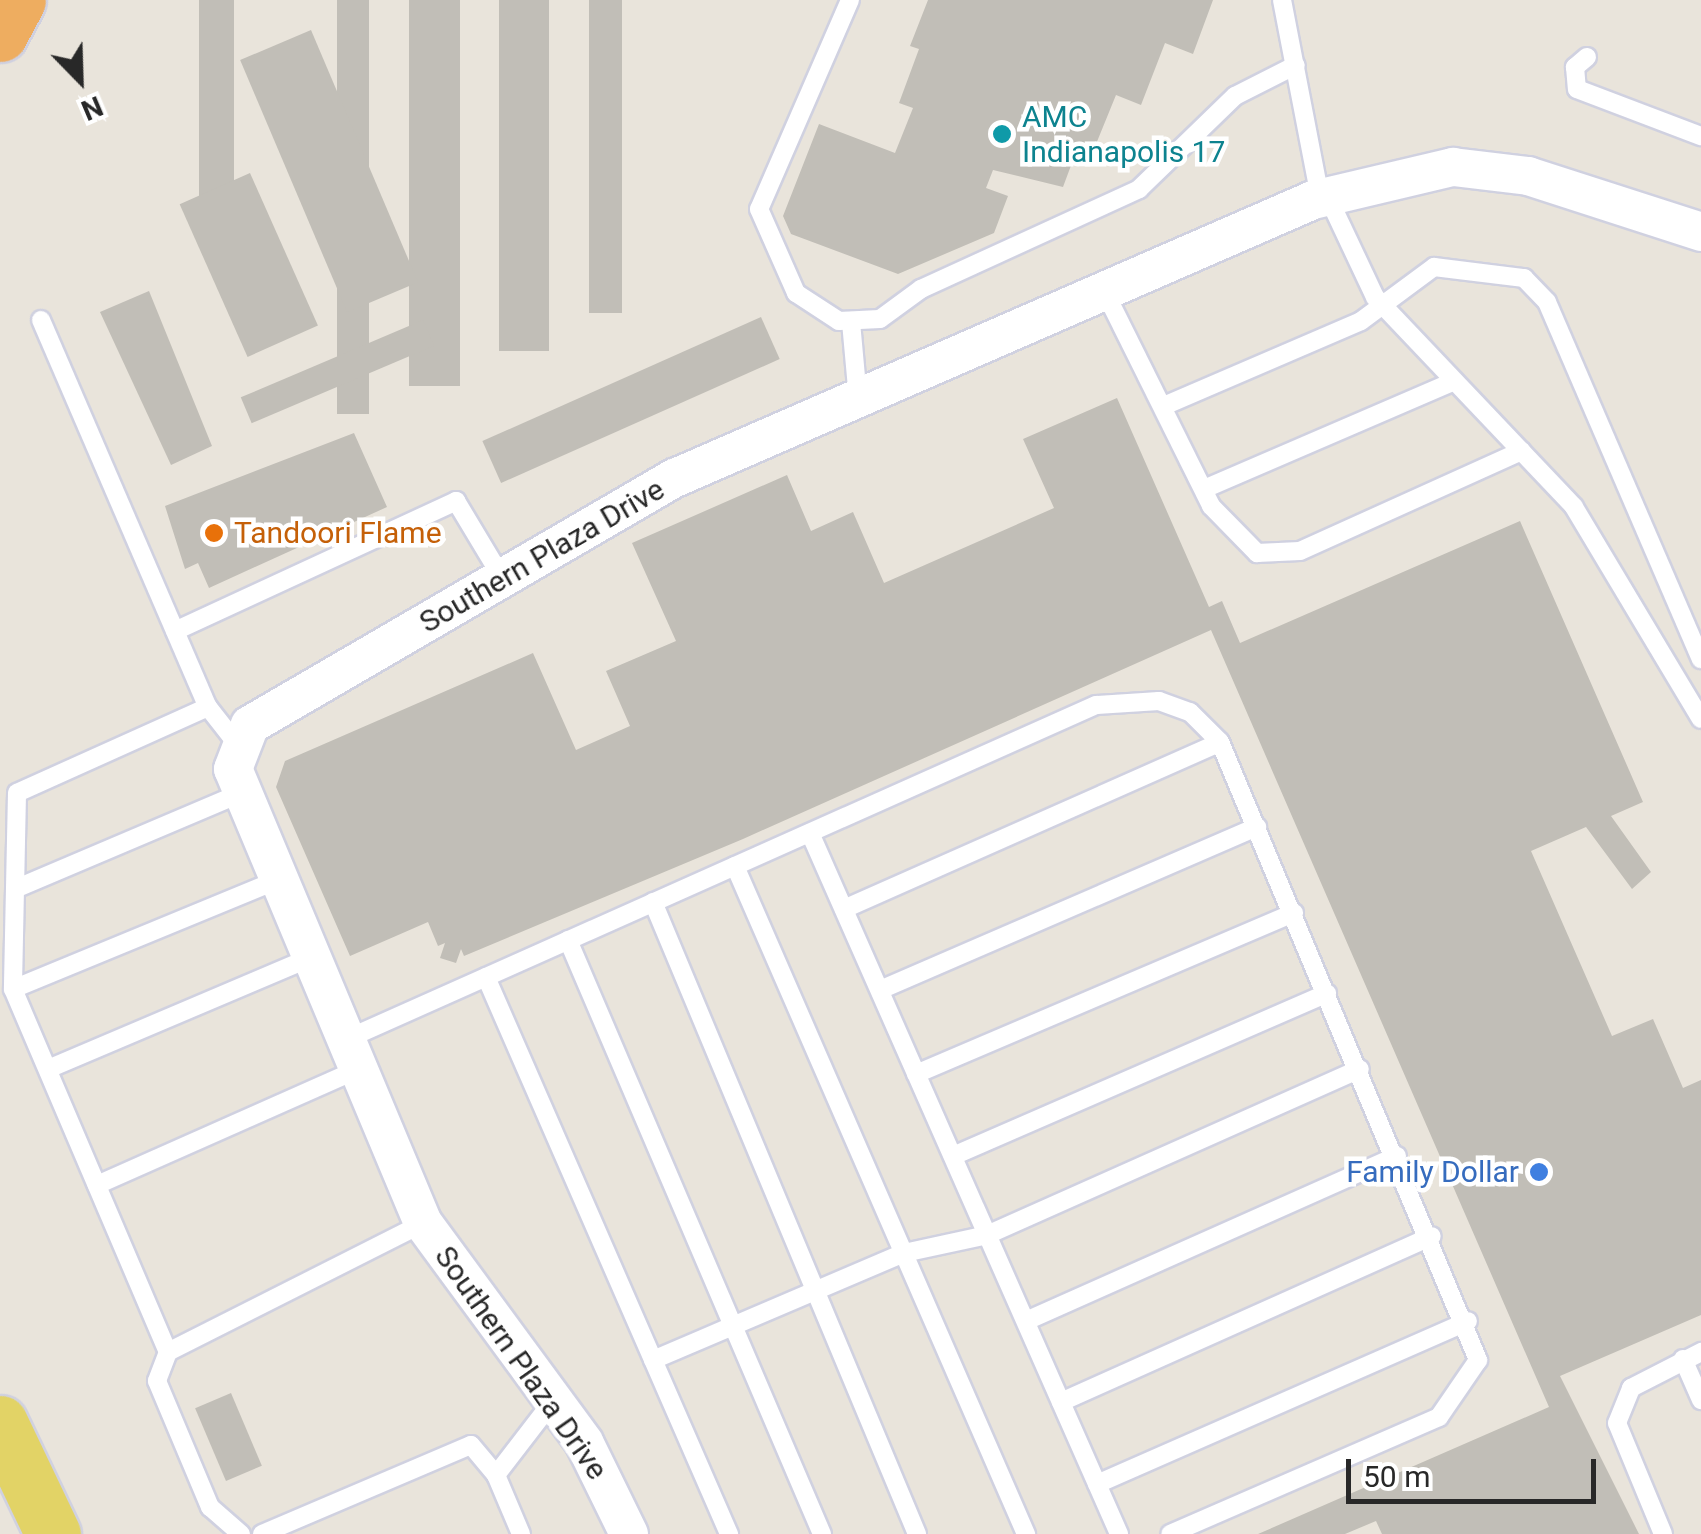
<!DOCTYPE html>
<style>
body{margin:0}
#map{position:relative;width:1701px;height:1534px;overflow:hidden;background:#e9e4db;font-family:Roboto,sans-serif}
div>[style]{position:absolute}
.building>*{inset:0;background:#c1beb7;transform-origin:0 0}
.roads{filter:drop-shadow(2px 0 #d0d1e0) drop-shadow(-2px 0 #d0d1e0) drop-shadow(0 2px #d0d1e0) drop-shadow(0 -2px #d0d1e0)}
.lane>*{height:18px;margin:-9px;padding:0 9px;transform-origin:9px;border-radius:9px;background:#fff}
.street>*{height:38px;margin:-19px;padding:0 19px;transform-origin:19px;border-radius:19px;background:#fff}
.primary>*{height:55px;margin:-27.5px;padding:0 27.5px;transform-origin:27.5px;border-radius:27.5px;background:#e2d366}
.highway>*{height:55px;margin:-27.5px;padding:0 27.5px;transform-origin:27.5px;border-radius:27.5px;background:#eead60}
.dots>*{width:28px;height:28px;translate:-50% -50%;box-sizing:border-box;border:5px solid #fff;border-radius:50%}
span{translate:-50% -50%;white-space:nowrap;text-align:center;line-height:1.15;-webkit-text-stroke:9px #fff;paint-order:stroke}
.culture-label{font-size:30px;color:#0d838f}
.left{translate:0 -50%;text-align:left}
.food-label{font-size:30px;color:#c56008}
.street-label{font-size:30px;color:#282828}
.shop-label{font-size:30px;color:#366cbe}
.right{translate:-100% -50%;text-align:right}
.north{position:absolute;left:30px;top:30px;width:100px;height:100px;-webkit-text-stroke:8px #fff;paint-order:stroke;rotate:157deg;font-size:28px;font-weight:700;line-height:40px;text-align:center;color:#282828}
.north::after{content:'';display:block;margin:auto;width:35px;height:45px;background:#282828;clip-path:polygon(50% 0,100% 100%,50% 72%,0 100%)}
.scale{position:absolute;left:1346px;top:1459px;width:250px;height:45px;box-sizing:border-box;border:5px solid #282828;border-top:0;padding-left:12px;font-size:30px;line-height:35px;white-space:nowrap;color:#282828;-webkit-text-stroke:8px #fff;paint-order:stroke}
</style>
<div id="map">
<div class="building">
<div style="left:199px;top:0;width:35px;height:246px"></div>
<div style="left:337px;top:0;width:32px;height:414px"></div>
<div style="left:409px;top:0;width:51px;height:386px"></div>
<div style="left:499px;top:0;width:50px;height:351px"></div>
<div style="left:589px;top:0;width:33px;height:313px"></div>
<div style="clip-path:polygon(928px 0,1213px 0,1193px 54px,1165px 43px,1141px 105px,1116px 95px,1094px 149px,1079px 144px,1063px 187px,993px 170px,986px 188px,1008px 196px,994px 233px,898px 274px,791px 234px,783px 216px,819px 124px,895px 153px,913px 108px,899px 103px,919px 49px,910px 46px)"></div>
<div style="left:311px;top:30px;width:274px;height:77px;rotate:67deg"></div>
<div style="left:250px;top:173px;width:167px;height:77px;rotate:66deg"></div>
<div style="clip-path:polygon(149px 291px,212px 446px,171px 465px,100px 312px)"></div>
<div style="left:761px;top:317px;width:46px;height:305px;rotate:66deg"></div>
<div style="left:423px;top:320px;width:28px;height:198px;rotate:67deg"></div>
<div style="clip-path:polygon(1117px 398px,1209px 607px,1222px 601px,1240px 643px,1520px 521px,1643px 802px,1611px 816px,1651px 872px,1632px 889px,1586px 827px,1531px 851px,1612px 1036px,1653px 1019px,1683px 1088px,1701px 1080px,1701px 1315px,1560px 1376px,1639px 1534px,1382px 1534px,1376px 1521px,1345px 1534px,1258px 1534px,1549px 1407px,1211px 630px,743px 839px,464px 956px,461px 949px,456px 963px,440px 958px,445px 943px,438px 946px,428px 922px,350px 956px,276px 787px,285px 761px,533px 653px,576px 750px,630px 726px,606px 671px,676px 641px,632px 543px,787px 475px,811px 531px,853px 512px,884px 583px,1054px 508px,1023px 439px)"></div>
<div style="clip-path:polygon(354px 433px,387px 507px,209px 588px,198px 563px,185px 569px,165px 506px)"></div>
<div style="left:231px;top:1393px;width:79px;height:39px;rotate:67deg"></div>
</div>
<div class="roads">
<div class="lane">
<div style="left:850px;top:0;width:228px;rotate:113.5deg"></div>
<div style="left:759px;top:209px;width:92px;rotate:66.2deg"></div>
<div style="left:796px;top:293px;width:51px;rotate:33.1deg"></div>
<div style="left:839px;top:321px;width:41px;rotate:-2.8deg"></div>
<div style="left:880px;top:319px;width:51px;rotate:-36.2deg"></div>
<div style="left:921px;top:289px;width:240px;rotate:-24.6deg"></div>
<div style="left:1139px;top:189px;width:134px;rotate:-44.1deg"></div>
<div style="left:1235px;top:96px;width:68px;rotate:-26.9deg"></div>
<div style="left:1282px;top:0;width:201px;rotate:79.1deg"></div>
<div style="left:1587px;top:57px;width:16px;rotate:140deg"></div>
<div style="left:1575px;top:67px;width:22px;rotate:85deg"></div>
<div style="left:1577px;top:89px;width:133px;rotate:20.8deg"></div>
<div style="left:1327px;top:195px;width:113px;rotate:64.8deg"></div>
<div style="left:1375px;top:297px;width:289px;rotate:46.5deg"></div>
<div style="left:1574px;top:507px;width:247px;rotate:59.1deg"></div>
<div style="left:1105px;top:292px;width:239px;rotate:63.6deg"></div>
<div style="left:1211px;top:506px;width:66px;rotate:45.6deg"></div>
<div style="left:1257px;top:553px;width:43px;rotate:-2.7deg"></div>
<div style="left:1300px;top:551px;width:243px;rotate:-24.3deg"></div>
<div style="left:41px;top:320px;width:421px;rotate:66.7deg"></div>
<div style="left:851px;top:322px;width:77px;rotate:84.8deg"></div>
<div style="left:1166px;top:405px;width:212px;rotate:-23.3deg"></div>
<div style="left:1361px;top:321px;width:91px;rotate:-36.5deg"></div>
<div style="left:1434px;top:267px;width:91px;rotate:7deg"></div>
<div style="left:1524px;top:278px;width:33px;rotate:46deg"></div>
<div style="left:1547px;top:302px;width:389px;rotate:66.7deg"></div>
<div style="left:1204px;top:489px;width:271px;rotate:-23.3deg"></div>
<div style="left:175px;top:631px;width:310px;rotate:-24.8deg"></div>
<div style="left:456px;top:501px;width:87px;rotate:59deg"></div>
<div style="left:237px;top:744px;width:47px;rotate:-128.1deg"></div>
<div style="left:208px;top:707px;width:209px;rotate:155.8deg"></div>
<div style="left:17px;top:793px;width:196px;rotate:91.2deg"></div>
<div style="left:13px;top:989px;width:395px;rotate:66.9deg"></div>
<div style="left:168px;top:1352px;width:31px;rotate:111deg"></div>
<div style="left:157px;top:1381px;width:137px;rotate:67.2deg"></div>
<div style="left:210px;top:1507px;width:41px;rotate:41.1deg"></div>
<div style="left:810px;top:833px;width:766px;rotate:66.21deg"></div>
<div style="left:735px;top:866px;width:729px;rotate:66.46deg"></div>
<div style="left:15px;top:889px;width:248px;rotate:-23deg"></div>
<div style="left:653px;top:902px;width:685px;rotate:67.33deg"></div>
<div style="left:844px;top:909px;width:411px;rotate:-23.9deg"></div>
<div style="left:568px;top:940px;width:646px;rotate:66.85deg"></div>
<div style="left:486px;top:977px;width:608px;rotate:66.43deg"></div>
<div style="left:13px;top:989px;width:289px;rotate:-22.4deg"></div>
<div style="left:880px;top:990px;width:411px;rotate:-23.4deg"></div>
<div style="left:347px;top:1039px;width:820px;rotate:-24.03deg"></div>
<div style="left:1096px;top:705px;width:63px;rotate:-3.6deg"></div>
<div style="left:1159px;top:701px;width:33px;rotate:20deg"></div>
<div style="left:1190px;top:712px;width:42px;rotate:45deg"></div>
<div style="left:1220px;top:742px;width:670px;rotate:67.34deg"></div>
<div style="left:1478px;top:1360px;width:69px;rotate:124.4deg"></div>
<div style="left:1439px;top:1417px;width:293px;rotate:156.5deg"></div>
<div style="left:48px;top:1069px;width:287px;rotate:-23deg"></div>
<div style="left:916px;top:1074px;width:411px;rotate:-23.1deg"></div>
<div style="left:953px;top:1156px;width:408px;rotate:-23.5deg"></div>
<div style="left:97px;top:1185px;width:287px;rotate:-23.9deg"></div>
<div style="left:1026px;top:1321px;width:406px;rotate:-24deg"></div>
<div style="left:168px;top:1352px;width:286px;rotate:-26.8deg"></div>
<div style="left:1683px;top:1359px;width:45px;rotate:66.3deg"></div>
<div style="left:653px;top:1360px;width:273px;rotate:-23.1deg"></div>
<div style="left:904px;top:1253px;width:85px;rotate:-12.2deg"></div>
<div style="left:987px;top:1235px;width:408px;rotate:-24deg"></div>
<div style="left:1061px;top:1402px;width:406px;rotate:-24.1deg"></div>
<div style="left:1097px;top:1484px;width:405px;rotate:-23.7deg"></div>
<div style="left:262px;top:1534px;width:227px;rotate:-23.1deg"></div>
<div style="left:471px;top:1445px;width:39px;rotate:50deg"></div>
<div style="left:521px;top:1534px;width:64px;rotate:-113deg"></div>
<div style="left:496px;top:1475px;width:93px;rotate:-52.4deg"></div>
<div style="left:1663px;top:1534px;width:120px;rotate:-112.5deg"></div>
<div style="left:1617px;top:1423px;width:38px;rotate:-68deg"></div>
<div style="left:1631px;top:1388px;width:79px;rotate:-27.2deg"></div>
</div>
<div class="street">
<div style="left:629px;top:1534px;width:102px;rotate:-116.1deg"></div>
<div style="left:584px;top:1442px;width:272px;rotate:-126.3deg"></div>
<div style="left:423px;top:1223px;width:492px;rotate:-112.7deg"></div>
<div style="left:233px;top:769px;width:47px;rotate:-68.9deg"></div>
<div style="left:250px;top:725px;width:492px;rotate:-30.2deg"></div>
<div style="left:675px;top:478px;width:696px;rotate:-23.54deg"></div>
<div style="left:1313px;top:200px;width:144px;rotate:-13.3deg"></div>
<div style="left:1453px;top:167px;width:76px;rotate:6.8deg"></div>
<div style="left:1528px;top:176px;width:182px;rotate:17.9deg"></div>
</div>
<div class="primary">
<div style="left:0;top:1423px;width:123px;rotate:64.5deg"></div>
</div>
<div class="highway">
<div style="left:0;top:34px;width:38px;rotate:-62deg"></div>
</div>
</div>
<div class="dots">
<div style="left:1002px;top:134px;background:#0f9aa8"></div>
<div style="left:214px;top:533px;background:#e8710a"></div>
<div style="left:1539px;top:1172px;background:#3f7fe0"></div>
</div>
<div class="culture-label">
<span class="left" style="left:1022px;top:134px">AMC<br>Indianapolis 17</span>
</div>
<div class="food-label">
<span class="left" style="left:234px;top:533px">Tandoori Flame</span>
</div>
<div class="street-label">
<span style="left:542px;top:556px;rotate:-30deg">Southern Plaza Drive</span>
<span style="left:521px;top:1363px;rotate:55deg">Southern Plaza Drive</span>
</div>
<div class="shop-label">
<span class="right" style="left:1519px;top:1172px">Family Dollar</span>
</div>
<div class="north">N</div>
<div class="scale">50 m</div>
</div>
